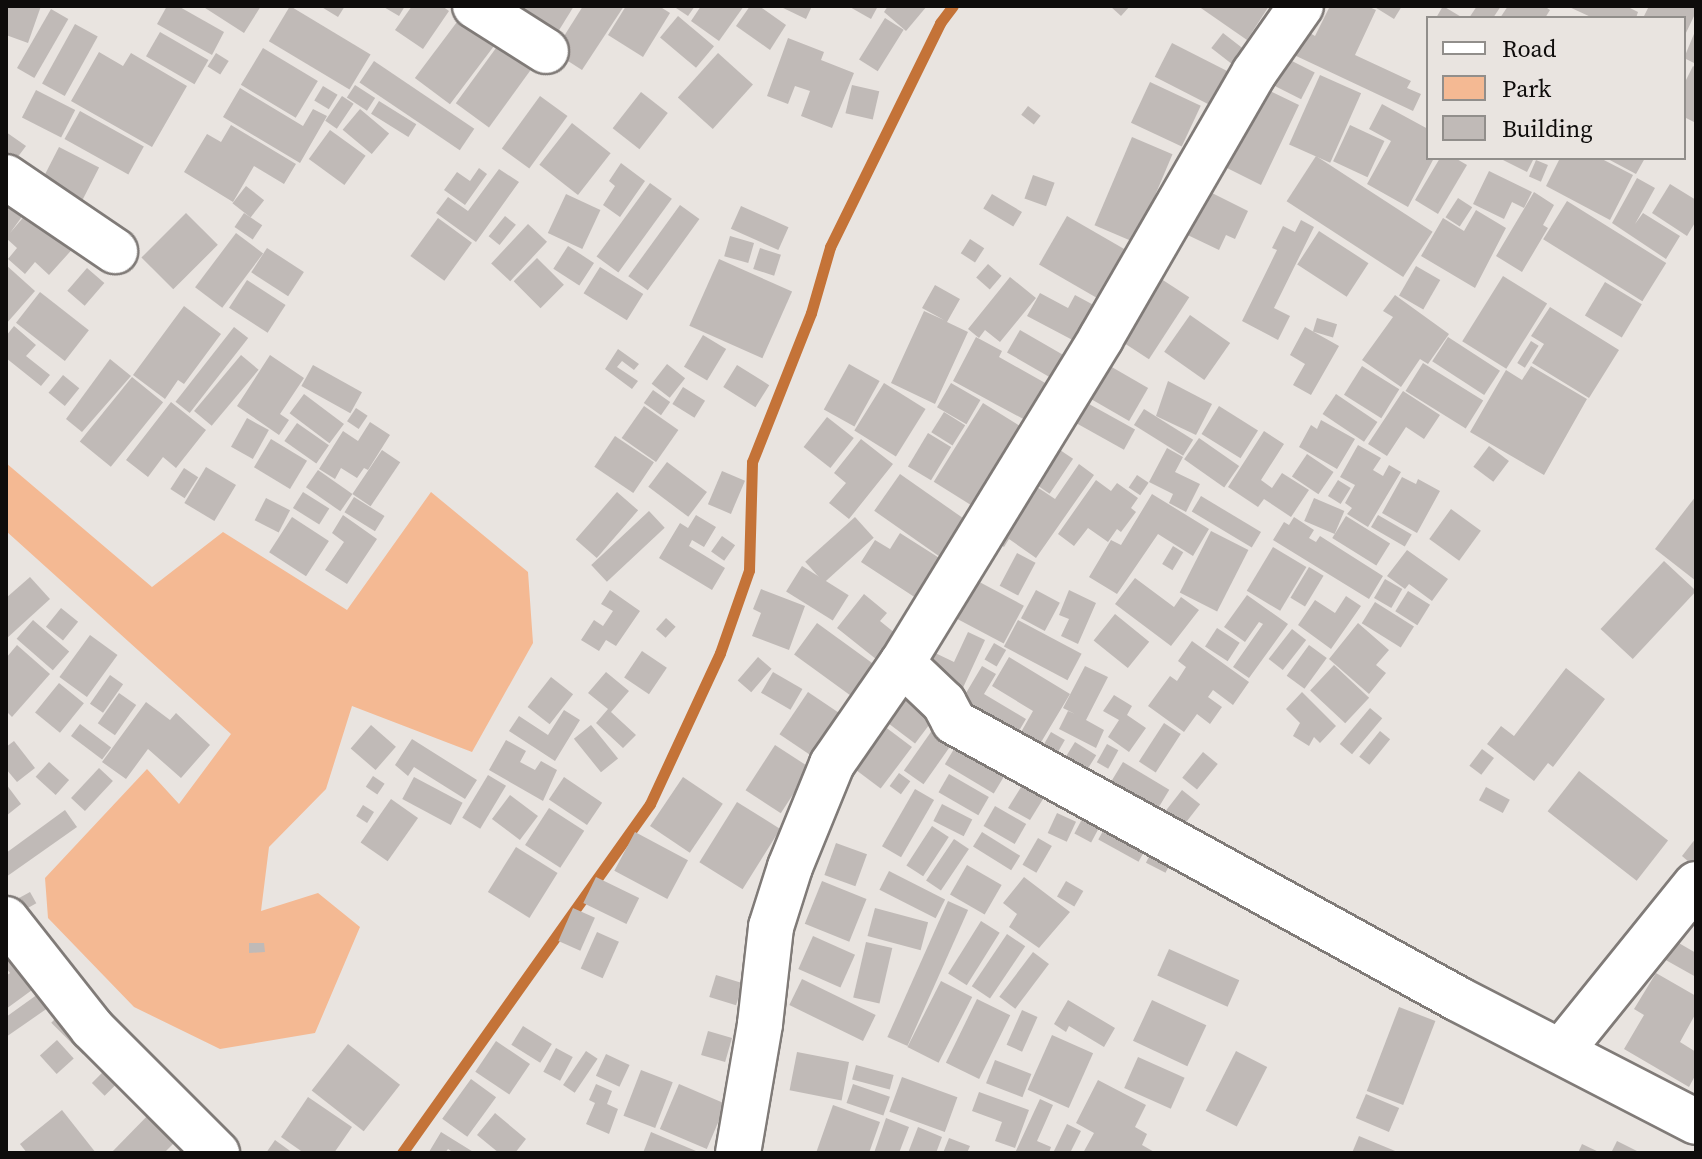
<!DOCTYPE html>
<style>
body{margin:0}
#map{position:relative;width:1702px;height:1159px;overflow:hidden;background:#e9e4e0;font-family:"Source Serif 4",serif}
div>[style]{position:absolute}
.green>*{inset:0;background:#f4b993}
.stream>*{height:11px;margin:-5.5px;padding:0 5.5px;transform-origin:5.5px;border-radius:5.5px;background:#c47338}
.building>*{inset:0;background:#c0bab7;transform-origin:0 0}
.roads{filter:drop-shadow(2px 0 #807b78) drop-shadow(-2px 0 #807b78) drop-shadow(0 2px #807b78) drop-shadow(0 -2px #807b78)}
.minor>*{height:44px;margin:-22px;padding:0 22px;transform-origin:22px;border-radius:22px;background:#fff}
span{translate:-50% -50%;white-space:nowrap;text-align:center;line-height:1.15;-webkit-text-stroke:6px #e9e4e0;paint-order:stroke}
.frame{position:absolute;inset:0;border:8px solid #0e0c0b;pointer-events:none}
.legend{position:absolute;left:1426px;top:16px;width:260px;height:144px;box-sizing:border-box;background:#e9e4e0;border:2px solid #918e8b;margin:0;padding:10px 14px;list-style:none;font-size:24px;color:#0e0c0b}
.legend li{display:flex;align-items:center;gap:16px;height:40px}
.legend b{width:40px;border:2px solid #918e8b}
</style>
<div id="map">
<div class="green">
<div style="clip-path:polygon(6px 463px,152px 587px,223px 532px,347px 610px,431px 492px,528px 572px,533px 643px,472px 752px,352px 706px,326px 789px,269px 847px,261px 911px,318px 893px,360px 927px,315px 1033px,220px 1049px,134px 1007px,48px 918px,45px 878px,147px 769px,179px 804px,231px 734px,6px 531px)"></div>
</div>
<div class="stream">
<div style="left:402px;top:1153px;width:428px;rotate:-54.6deg"></div>
<div style="left:650px;top:804px;width:166px;rotate:-65.1deg"></div>
<div style="left:720px;top:653px;width:88px;rotate:-70.7deg"></div>
<div style="left:749px;top:570px;width:108px;rotate:-88.4deg"></div>
<div style="left:752px;top:462px;width:160px;rotate:-68.4deg"></div>
<div style="left:811px;top:313px;width:69px;rotate:-73.9deg"></div>
<div style="left:830px;top:247px;width:250px;rotate:-63.8deg"></div>
<div style="left:940px;top:23px;width:21px;rotate:-53deg"></div>
</div>
<div class="building">
<div style="clip-path:polygon(6px 6px,41px 6px,28px 43px,6px 35px)"></div>
<div style="clip-path:polygon(167px 6px,178px 6px,224px 32px,212px 55px,157px 24px)"></div>
<div style="clip-path:polygon(202px 6px,261px 6px,244px 33px)"></div>
<div style="left:290px;top:6px;width:94px;height:41px;rotate:31deg"></div>
<div style="clip-path:polygon(320px 6px,345px 6px,338px 17px)"></div>
<div style="clip-path:polygon(382px 6px,405px 6px,399px 16px)"></div>
<div style="clip-path:polygon(412px 6px,442px 6px,449px 11px,423px 49px,395px 30px)"></div>
<div style="clip-path:polygon(523px 6px,574px 6px,548px 48px,511px 25px)"></div>
<div style="clip-path:polygon(583px 6px,624px 6px,582px 70px,554px 52px)"></div>
<div style="clip-path:polygon(626px 6px,659px 6px,670px 13px,643px 57px,608px 35px)"></div>
<div style="clip-path:polygon(673px 6px,695px 6px,688px 16px)"></div>
<div style="clip-path:polygon(701px 6px,744px 6px,719px 41px,691px 21px)"></div>
<div style="clip-path:polygon(750px 6px,759px 6px,786px 25px,770px 50px,736px 26px)"></div>
<div style="clip-path:polygon(779px 6px,812px 6px,806px 19px)"></div>
<div style="clip-path:polygon(848px 6px,878px 6px,871px 19px)"></div>
<div style="clip-path:polygon(888px 6px,927px 6px,906px 31px,884px 12px)"></div>
<div style="clip-path:polygon(1110px 6px,1130px 6px,1121px 16px)"></div>
<div style="clip-path:polygon(1198px 6px,1269px 6px,1247px 40px)"></div>
<div style="clip-path:polygon(1330px 6px,1367px 6px,1376px 10px,1355px 55px,1411px 81px,1407px 88px,1421px 94px,1413px 111px,1292px 54px,1303px 29px,1315px 36px)"></div>
<div style="clip-path:polygon(1373px 6px,1402px 6px,1394px 19px)"></div>
<div style="clip-path:polygon(1443px 6px,1463px 18px,1436px 18px)"></div>
<div style="clip-path:polygon(1477px 6px,1501px 6px,1493px 18px,1469px 18px)"></div>
<div style="clip-path:polygon(1508px 6px,1544px 6px,1550px 10px,1545px 18px,1500px 18px)"></div>
<div style="clip-path:polygon(1567px 6px,1626px 6px,1638px 12px,1636px 18px,1593px 18px)"></div>
<div style="clip-path:polygon(1649px 6px,1696px 6px,1696px 12px,1684px 37px,1684px 18px,1643px 18px)"></div>
<div style="left:51px;top:9px;width:20px;height:68px;rotate:30deg"></div>
<div style="left:466px;top:10px;width:44px;height:85px;rotate:37deg"></div>
<div style="left:678px;top:16px;width:47px;height:28px;rotate:40deg"></div>
<div style="left:885px;top:18px;width:22px;height:49px;rotate:32deg"></div>
<div style="left:75px;top:24px;width:26px;height:68px;rotate:29deg"></div>
<div style="clip-path:polygon(1696px 29px,1696px 64px,1684px 58px)"></div>
<div style="left:160px;top:32px;width:56px;height:28px;rotate:30deg"></div>
<div style="left:1223px;top:33px;width:29px;height:19px;rotate:38deg"></div>
<div style="left:504px;top:37px;width:41px;height:82px;rotate:36deg"></div>
<div style="clip-path:polygon(788px 38px,824px 52px,821px 60px,854px 73px,832px 128px,801px 116px,810px 91px,795px 86px,788px 104px,767px 96px)"></div>
<div style="left:1172px;top:43px;width:63px;height:38px;rotate:27deg"></div>
<div style="left:263px;top:48px;width:64px;height:43px;rotate:31deg"></div>
<div style="clip-path:polygon(99px 52px,123px 66px,131px 53px,187px 86px,152px 147px,71px 101px)"></div>
<div style="left:216px;top:53px;width:15px;height:16px;rotate:32deg"></div>
<div style="left:718px;top:53px;width:47px;height:60px;rotate:42deg"></div>
<div style="left:1288px;top:59px;width:30px;height:30px;rotate:27deg"></div>
<div style="left:374px;top:61px;width:121px;height:26px;rotate:34deg"></div>
<div style="clip-path:polygon(1693px 66px,1696px 68px,1696px 123px,1684px 117px,1684px 84px)"></div>
<div style="left:1320px;top:75px;width:45px;height:76px;rotate:24deg"></div>
<div style="left:1150px;top:82px;width:56px;height:45px;rotate:25deg"></div>
<div style="left:355px;top:85px;width:24px;height:15px;rotate:33deg"></div>
<div style="left:852px;top:85px;width:28px;height:29px;rotate:13deg"></div>
<div style="left:323px;top:86px;width:17px;height:17px;rotate:31deg"></div>
<div style="clip-path:polygon(240px 88px,303px 126px,313px 109px,327px 116px,300px 163px,223px 117px)"></div>
<div style="left:36px;top:90px;width:44px;height:31px;rotate:27deg"></div>
<div style="clip-path:polygon(1268px 90px,1299px 105px,1261px 185px,1221px 165px,1245px 115px,1254px 119px)"></div>
<div style="left:641px;top:92px;width:34px;height:46px;rotate:38deg"></div>
<div style="left:342px;top:96px;width:14px;height:30px;rotate:34deg"></div>
<div style="left:540px;top:96px;width:34px;height:65px;rotate:36deg"></div>
<div style="left:379px;top:101px;width:44px;height:15px;rotate:32deg"></div>
<div style="clip-path:polygon(1382px 104px,1428px 129px,1428px 158px,1434px 158px,1408px 207px,1367px 184px,1391px 141px,1369px 129px)"></div>
<div style="left:1028px;top:106px;width:16px;height:11px;rotate:38deg"></div>
<div style="left:360px;top:109px;width:38px;height:27px;rotate:40deg"></div>
<div style="left:80px;top:111px;width:73px;height:32px;rotate:29deg"></div>
<div style="left:572px;top:123px;width:49px;height:53px;rotate:38deg"></div>
<div style="clip-path:polygon(231px 125px,296px 164px,284px 184px,254px 166px,233px 202px,184px 172px,207px 134px,221px 142px)"></div>
<div style="left:1350px;top:125px;width:38px;height:40px;rotate:25deg"></div>
<div style="left:330px;top:130px;width:44px;height:36px;rotate:36deg"></div>
<div style="clip-path:polygon(6px 132px,26px 146px,8px 170px,6px 168px)"></div>
<div style="left:1132px;top:137px;width:44px;height:96px;rotate:23deg"></div>
<div style="left:59px;top:147px;width:45px;height:38px;rotate:27deg"></div>
<div style="left:1316px;top:156px;width:139px;height:54px;rotate:33deg"></div>
<div style="clip-path:polygon(1440px 158px,1455px 158px,1467px 165px,1438px 214px,1415px 200px)"></div>
<div style="clip-path:polygon(1499px 158px,1534px 158px,1527px 172px)"></div>
<div style="clip-path:polygon(1560px 158px,1600px 158px,1633px 175px,1610px 220px,1546px 186px)"></div>
<div style="clip-path:polygon(1606px 158px,1645px 158px,1636px 174px)"></div>
<div style="left:1536px;top:160px;width:13px;height:18px;rotate:23deg"></div>
<div style="clip-path:polygon(621px 163px,645px 181px,620px 217px,603px 205px,615px 186px,609px 181px)"></div>
<div style="clip-path:polygon(479px 168px,487px 174px,465px 205px,444px 190px,457px 172px,470px 181px)"></div>
<div style="clip-path:polygon(499px 169px,519px 182px,476px 242px,436px 213px,448px 197px,468px 211px)"></div>
<div style="clip-path:polygon(1489px 171px,1532px 192px,1524px 208px,1512px 202px,1504px 219px,1473px 204px)"></div>
<div style="left:1033px;top:175px;width:23px;height:25px;rotate:20deg"></div>
<div style="clip-path:polygon(1637px 178px,1655px 188px,1635px 224px,1643px 213px,1680px 236px,1666px 259px,1612px 223px)"></div>
<div style="left:650px;top:183px;width:27px;height:91px;rotate:36deg"></div>
<div style="clip-path:polygon(1670px 184px,1696px 200px,1696px 221px,1687px 236px,1652px 213px)"></div>
<div style="clip-path:polygon(1196px 185px,1248px 211px,1235px 239px,1226px 235px,1219px 250px,1175px 229px)"></div>
<div style="left:246px;top:186px;width:23px;height:22px;rotate:38deg"></div>
<div style="clip-path:polygon(1534px 192px,1554px 205px,1543px 225px,1548px 228px,1522px 272px,1496px 256px)"></div>
<div style="left:566px;top:194px;width:38px;height:43px;rotate:25deg"></div>
<div style="left:992px;top:194px;width:35px;height:17px;rotate:31deg"></div>
<div style="clip-path:polygon(13px 195px,29px 207px,10px 233px,33px 206px,77px 244px,49px 275px,35px 262px,25px 274px,8px 259px,17px 248px,6px 238px,6px 204px)"></div>
<div style="left:1458px;top:198px;width:17px;height:23px;rotate:33deg"></div>
<div style="left:1567px;top:201px;width:117px;height:45px;rotate:32deg"></div>
<div style="left:680px;top:205px;width:24px;height:88px;rotate:36deg"></div>
<div style="left:741px;top:206px;width:52px;height:25px;rotate:24deg"></div>
<div style="clip-path:polygon(1476px 210px,1506px 228px,1475px 288px,1421px 256px,1443px 218px,1464px 231px)"></div>
<div style="left:186px;top:213px;width:45px;height:63px;rotate:45deg"></div>
<div style="left:244px;top:213px;width:22px;height:17px;rotate:34deg"></div>
<div style="left:505px;top:216px;width:14px;height:26px;rotate:39deg"></div>
<div style="left:1067px;top:216px;width:82px;height:56px;rotate:30deg"></div>
<div style="left:438px;top:218px;width:42px;height:47px;rotate:36deg"></div>
<div style="clip-path:polygon(1301px 220px,1314px 227px,1274px 308px,1290px 316px,1278px 340px,1242px 321px,1277px 250px,1272px 248px,1283px 226px,1295px 232px)"></div>
<div style="left:528px;top:224px;width:26px;height:54px;rotate:43deg"></div>
<div style="left:1319px;top:231px;width:59px;height:40px;rotate:33deg"></div>
<div style="left:236px;top:233px;width:34px;height:68px;rotate:37deg"></div>
<div style="left:730px;top:236px;width:25px;height:21px;rotate:16deg"></div>
<div style="left:970px;top:239px;width:17px;height:17px;rotate:33deg"></div>
<div style="left:568px;top:246px;width:31px;height:27px;rotate:33deg"></div>
<div style="left:267px;top:248px;width:44px;height:29px;rotate:33deg"></div>
<div style="left:760px;top:248px;width:22px;height:22px;rotate:18deg"></div>
<div style="left:537px;top:258px;width:38px;height:33px;rotate:45deg"></div>
<div style="left:719px;top:259px;width:80px;height:73px;rotate:24deg"></div>
<div style="left:988px;top:264px;width:18px;height:18px;rotate:41deg"></div>
<div style="clip-path:polygon(6px 265px,35px 291px,6px 324px)"></div>
<div style="left:1416px;top:266px;width:28px;height:34px;rotate:30deg"></div>
<div style="left:600px;top:267px;width:51px;height:31px;rotate:32deg"></div>
<div style="left:87px;top:268px;width:23px;height:30px;rotate:41deg"></div>
<div style="left:1149px;top:271px;width:48px;height:74px;rotate:33deg"></div>
<div style="left:1503px;top:276px;width:52px;height:77px;rotate:32deg"></div>
<div style="clip-path:polygon(1010px 277px,1036px 298px,1000px 342px,985px 330px,979px 338px,968px 329px)"></div>
<div style="left:247px;top:280px;width:46px;height:33px;rotate:33deg"></div>
<div style="left:1605px;top:282px;width:43px;height:39px;rotate:31deg"></div>
<div style="clip-path:polygon(935px 285px,960px 299px,947px 322px,968px 332px,935px 404px,891px 383px,924px 311px,944px 320px,922px 308px)"></div>
<div style="left:40px;top:292px;width:62px;height:39px;rotate:38deg"></div>
<div style="clip-path:polygon(1040px 293px,1068px 308px,1075px 295px,1101px 309px,1082px 345px,1027px 316px)"></div>
<div style="clip-path:polygon(1395px 295px,1449px 334px,1428px 364px,1420px 359px,1401px 387px,1362px 360px,1393px 317px,1383px 311px)"></div>
<div style="clip-path:polygon(184px 306px,221px 334px,184px 384px,178px 380px,165px 399px,133px 375px)"></div>
<div style="clip-path:polygon(1550px 307px,1619px 350px,1589px 398px,1532px 363px,1544px 344px,1531px 336px)"></div>
<div style="left:1190px;top:315px;width:49px;height:45px;rotate:35deg"></div>
<div style="left:1317px;top:318px;width:21px;height:14px;rotate:17deg"></div>
<div style="clip-path:polygon(14px 326px,36px 345px,26px 356px,50px 375px,41px 386px,6px 358px,6px 336px)"></div>
<div style="left:234px;top:327px;width:18px;height:95px;rotate:38deg"></div>
<div style="clip-path:polygon(1305px 327px,1339px 346px,1311px 395px,1293px 385px,1305px 364px,1290px 355px)"></div>
<div style="left:1020px;top:330px;width:59px;height:26px;rotate:30deg"></div>
<div style="left:703px;top:335px;width:27px;height:37px;rotate:31deg"></div>
<div style="clip-path:polygon(976px 337px,1002px 351px,999px 357px,1047px 384px,1027px 421px,953px 381px)"></div>
<div style="left:1448px;top:337px;width:62px;height:29px;rotate:33deg"></div>
<div style="left:1531px;top:341px;width:9px;height:26px;rotate:32deg"></div>
<div style="clip-path:polygon(618px 349px,639px 364px,634px 370px,622px 361px,617px 367px,638px 381px,632px 389px,605px 369px)"></div>
<div style="left:241px;top:355px;width:23px;height:73px;rotate:40deg"></div>
<div style="clip-path:polygon(270px 355px,304px 378px,280px 414px,289px 420px,279px 435px,237px 406px)"></div>
<div style="clip-path:polygon(110px 359px,131px 376px,82px 432px,66px 419px)"></div>
<div style="left:1423px;top:363px;width:71px;height:33px;rotate:32deg"></div>
<div style="left:667px;top:364px;width:23px;height:25px;rotate:38deg"></div>
<div style="left:849px;top:364px;width:35px;height:52px;rotate:29deg"></div>
<div style="left:313px;top:365px;width:56px;height:24px;rotate:29deg"></div>
<div style="left:737px;top:365px;width:38px;height:26px;rotate:32deg"></div>
<div style="left:1110px;top:366px;width:44px;height:38px;rotate:30deg"></div>
<div style="left:1362px;top:366px;width:44px;height:34px;rotate:32deg"></div>
<div style="clip-path:polygon(1531px 366px,1587px 399px,1544px 475px,1470px 432px,1506px 370px,1522px 380px)"></div>
<div style="left:63px;top:375px;width:21px;height:23px;rotate:39deg"></div>
<div style="left:132px;top:377px;width:40px;height:83px;rotate:39deg"></div>
<div style="clip-path:polygon(1168px 381px,1212px 404px,1196px 435px,1156px 416px)"></div>
<div style="left:884px;top:383px;width:49px;height:56px;rotate:32deg"></div>
<div style="left:951px;top:383px;width:34px;height:28px;rotate:30deg"></div>
<div style="left:683px;top:387px;width:26px;height:20px;rotate:32deg"></div>
<div style="left:653px;top:390px;width:21px;height:16px;rotate:35deg"></div>
<div style="clip-path:polygon(1403px 391px,1440px 415px,1424px 439px,1406px 427px,1387px 456px,1368px 444px)"></div>
<div style="left:304px;top:394px;width:50px;height:24px;rotate:37deg"></div>
<div style="left:1336px;top:394px;width:50px;height:24px;rotate:34deg"></div>
<div style="left:1080px;top:399px;width:63px;height:23px;rotate:29deg"></div>
<div style="clip-path:polygon(171px 402px,206px 430px,176px 468px,163px 457px,148px 477px,126px 460px)"></div>
<div style="left:983px;top:403px;width:49px;height:93px;rotate:32deg"></div>
<div style="left:644px;top:406px;width:42px;height:39px;rotate:35deg"></div>
<div style="left:1219px;top:406px;width:46px;height:33px;rotate:32deg"></div>
<div style="left:356px;top:408px;width:14px;height:16px;rotate:34deg"></div>
<div style="left:1144px;top:409px;width:58px;height:19px;rotate:32deg"></div>
<div style="left:944px;top:412px;width:25px;height:24px;rotate:32deg"></div>
<div style="left:827px;top:417px;width:34px;height:38px;rotate:38deg"></div>
<div style="left:247px;top:418px;width:25px;height:33px;rotate:29deg"></div>
<div style="clip-path:polygon(1321px 420px,1355px 439px,1337px 469px,1299px 447px,1311px 425px,1317px 429px)"></div>
<div style="clip-path:polygon(370px 422px,390px 435px,368px 470px,364px 468px,357px 478px,341px 468px,335px 479px,319px 469px,343px 431px,358px 441px)"></div>
<div style="left:297px;top:423px;width:39px;height:22px;rotate:35deg"></div>
<div style="clip-path:polygon(1264px 431px,1284px 444px,1261px 480px,1272px 488px,1282px 473px,1309px 490px,1291px 517px,1264px 499px,1258px 507px,1228px 487px)"></div>
<div style="left:928px;top:433px;width:27px;height:39px;rotate:31deg"></div>
<div style="left:615px;top:436px;width:47px;height:37px;rotate:34deg"></div>
<div style="left:1199px;top:438px;width:49px;height:26px;rotate:35deg"></div>
<div style="left:271px;top:439px;width:42px;height:33px;rotate:31deg"></div>
<div style="clip-path:polygon(861px 439px,893px 464px,849px 519px,829px 503px,846px 483px,834px 473px)"></div>
<div style="clip-path:polygon(1358px 445px,1381px 458px,1373px 470px,1383px 476px,1389px 465px,1401px 472px,1368px 527px,1347px 514px,1352px 508px,1345px 503px,1355px 485px,1340px 477px)"></div>
<div style="left:1054px;top:446px;width:23px;height:42px;rotate:34deg"></div>
<div style="left:1489px;top:446px;width:25px;height:26px;rotate:37deg"></div>
<div style="clip-path:polygon(1167px 448px,1183px 457px,1175px 472px,1200px 484px,1186px 512px,1169px 503px,1173px 494px,1149px 482px)"></div>
<div style="left:382px;top:450px;width:22px;height:53px;rotate:34deg"></div>
<div style="left:1307px;top:454px;width:32px;height:27px;rotate:34deg"></div>
<div style="left:667px;top:462px;width:50px;height:31px;rotate:37deg"></div>
<div style="clip-path:polygon(1079px 464px,1094px 475px,1036px 558px,1009px 539px,1004px 547px,992px 538px,1031px 483px,1055px 499px)"></div>
<div style="left:206px;top:467px;width:35px;height:42px;rotate:31deg"></div>
<div style="left:184px;top:468px;width:17px;height:25px;rotate:33deg"></div>
<div style="left:318px;top:470px;width:42px;height:21px;rotate:35deg"></div>
<div style="left:722px;top:471px;width:25px;height:36px;rotate:23deg"></div>
<div style="left:900px;top:474px;width:85px;height:45px;rotate:35deg"></div>
<div style="left:1137px;top:475px;width:14px;height:15px;rotate:34deg"></div>
<div style="clip-path:polygon(1402px 477px,1416px 484px,1418px 479px,1440px 491px,1417px 533px,1382px 513px)"></div>
<div style="clip-path:polygon(1096px 480px,1111px 491px,1117px 483px,1138px 498px,1131px 508px,1136px 512px,1121px 532px,1117px 529px,1108px 542px,1088px 528px,1074px 546px,1058px 534px)"></div>
<div style="left:1338px;top:480px;width:15px;height:19px;rotate:32deg"></div>
<div style="left:303px;top:492px;width:31px;height:19px;rotate:32deg"></div>
<div style="left:617px;top:492px;width:28px;height:63px;rotate:41deg"></div>
<div style="clip-path:polygon(1152px 494px,1209px 529px,1193px 556px,1158px 534px,1117px 594px,1089px 577px,1111px 540px,1121px 545px)"></div>
<div style="left:1201px;top:496px;width:70px;height:18px;rotate:31deg"></div>
<div style="clip-path:polygon(1696px 496px,1696px 581px,1655px 549px)"></div>
<div style="left:354px;top:497px;width:36px;height:18px;rotate:32deg"></div>
<div style="left:266px;top:498px;width:27px;height:25px;rotate:27deg"></div>
<div style="left:1314px;top:498px;width:33px;height:25px;rotate:23deg"></div>
<div style="left:1451px;top:509px;width:37px;height:37px;rotate:36deg"></div>
<div style="left:649px;top:511px;width:23px;height:79px;rotate:47deg"></div>
<div style="clip-path:polygon(343px 515px,377px 539px,347px 584px,325px 570px,344px 542px,332px 533px)"></div>
<div style="clip-path:polygon(696px 515px,716px 527px,704px 547px,692px 540px,689px 546px,725px 568px,712px 590px,659px 558px,680px 523px,688px 528px)"></div>
<div style="left:1378px;top:515px;width:39px;height:14px;rotate:30deg"></div>
<div style="left:1346px;top:516px;width:52px;height:26px;rotate:32deg"></div>
<div style="left:292px;top:517px;width:44px;height:42px;rotate:33deg"></div>
<div style="left:855px;top:517px;width:28px;height:67px;rotate:48deg"></div>
<div style="clip-path:polygon(1294px 517px,1314px 530px,1309px 538px,1316px 542px,1320px 536px,1383px 576px,1369px 599px,1273px 540px,1284px 522px,1289px 525px)"></div>
<div style="left:1211px;top:531px;width:42px;height:69px;rotate:27deg"></div>
<div style="clip-path:polygon(900px 533px,944px 561px,919px 600px,861px 562px,875px 540px,890px 549px)"></div>
<div style="left:722px;top:536px;width:16px;height:19px;rotate:35deg"></div>
<div style="left:1173px;top:546px;width:12px;height:21px;rotate:31deg"></div>
<div style="left:1273px;top:547px;width:39px;height:51px;rotate:31deg"></div>
<div style="clip-path:polygon(1407px 550px,1448px 579px,1432px 601px,1409px 584px,1405px 589px,1387px 576px)"></div>
<div style="left:1017px;top:553px;width:21px;height:37px;rotate:28deg"></div>
<div style="left:1664px;top:561px;width:44px;height:93px;rotate:43deg"></div>
<div style="left:802px;top:566px;width:55px;height:30px;rotate:32deg"></div>
<div style="left:1309px;top:567px;width:17px;height:36px;rotate:31deg"></div>
<div style="clip-path:polygon(30px 577px,50px 599px,6px 639px,6px 598px)"></div>
<div style="left:970px;top:577px;width:61px;height:43px;rotate:28deg"></div>
<div style="clip-path:polygon(1135px 578px,1174px 607px,1181px 597px,1199px 610px,1171px 646px,1115px 604px)"></div>
<div style="left:1385px;top:579px;width:20px;height:22px;rotate:30deg"></div>
<div style="clip-path:polygon(761px 589px,805px 606px,789px 650px,752px 636px,761px 613px,753px 609px)"></div>
<div style="clip-path:polygon(610px 590px,640px 611px,616px 646px,606px 640px,599px 651px,581px 640px,594px 620px,603px 626px,613px 611px,601px 604px)"></div>
<div style="left:1036px;top:590px;width:27px;height:32px;rotate:28deg"></div>
<div style="clip-path:polygon(1069px 590px,1096px 603px,1078px 644px,1061px 636px,1069px 619px,1059px 615px)"></div>
<div style="left:1408px;top:591px;width:26px;height:24px;rotate:32deg"></div>
<div style="clip-path:polygon(864px 594px,887px 613px,880px 621px,906px 642px,886px 667px,837px 628px)"></div>
<div style="clip-path:polygon(1247px 595px,1288px 624px,1249px 678px,1233px 667px,1263px 624px,1259px 622px,1245px 642px,1224px 627px)"></div>
<div style="clip-path:polygon(1346px 596px,1361px 606px,1331px 649px,1298px 625px,1315px 600px,1335px 613px)"></div>
<div style="left:1375px;top:602px;width:46px;height:25px;rotate:32deg"></div>
<div style="left:61px;top:608px;width:22px;height:24px;rotate:39deg"></div>
<div style="left:1115px;top:614px;width:44px;height:34px;rotate:39deg"></div>
<div style="left:666px;top:618px;width:13px;height:15px;rotate:42deg"></div>
<div style="left:33px;top:620px;width:48px;height:25px;rotate:41deg"></div>
<div style="left:1018px;top:620px;width:72px;height:30px;rotate:28deg"></div>
<div style="left:817px;top:623px;width:80px;height:39px;rotate:36deg"></div>
<div style="clip-path:polygon(1358px 623px,1389px 650px,1376px 665px,1386px 673px,1369px 694px,1329px 659px)"></div>
<div style="left:1217px;top:628px;width:27px;height:22px;rotate:33deg"></div>
<div style="left:1292px;top:629px;width:18px;height:38px;rotate:38deg"></div>
<div style="clip-path:polygon(968px 632px,985px 640px,961px 692px,920px 673px,931px 651px,954px 662px)"></div>
<div style="left:90px;top:635px;width:34px;height:52px;rotate:36deg"></div>
<div style="clip-path:polygon(1192px 641px,1249px 682px,1233px 705px,1213px 690px,1208px 697px,1222px 707px,1210px 724px,1197px 714px,1184px 732px,1148px 706px,1170px 676px,1177px 681px,1186px 667px,1178px 661px)"></div>
<div style="left:994px;top:643px;width:14px;height:19px;rotate:30deg"></div>
<div style="clip-path:polygon(17px 645px,50px 674px,12px 717px,6px 711px,6px 658px)"></div>
<div style="left:1309px;top:645px;width:22px;height:38px;rotate:36deg"></div>
<div style="left:642px;top:651px;width:30px;height:32px;rotate:34deg"></div>
<div style="left:758px;top:657px;width:18px;height:31px;rotate:41deg"></div>
<div style="clip-path:polygon(1009px 657px,1070px 694px,1031px 759px,1012px 748px,1033px 711px,992px 686px)"></div>
<div style="left:1334px;top:665px;width:48px;height:35px;rotate:43deg"></div>
<div style="clip-path:polygon(982px 666px,996px 674px,984px 694px,1026px 719px,1009px 748px,953px 715px)"></div>
<div style="clip-path:polygon(1085px 666px,1108px 677px,1086px 720px,1104px 730px,1096px 748px,1059px 729px,1068px 711px,1075px 714px,1063px 708px)"></div>
<div style="clip-path:polygon(1566px 668px,1605px 699px,1553px 767px,1548px 763px,1534px 781px,1487px 744px,1501px 726px,1514px 736px)"></div>
<div style="clip-path:polygon(606px 672px,629px 691px,611px 712px,636px 735px,623px 748px,596px 723px,608px 709px,588px 693px)"></div>
<div style="left:773px;top:672px;width:34px;height:24px;rotate:30deg"></div>
<div style="left:110px;top:675px;width:16px;height:35px;rotate:35deg"></div>
<div style="left:551px;top:677px;width:28px;height:38px;rotate:38deg"></div>
<div style="left:59px;top:683px;width:32px;height:38px;rotate:39deg"></div>
<div style="left:914px;top:685px;width:36px;height:46px;rotate:37deg"></div>
<div style="left:808px;top:692px;width:47px;height:51px;rotate:34deg"></div>
<div style="clip-path:polygon(1302px 692px,1336px 726px,1320px 743px,1314px 737px,1309px 746px,1293px 736px,1300px 723px,1286px 709px)"></div>
<div style="left:119px;top:693px;width:21px;height:37px;rotate:35deg"></div>
<div style="clip-path:polygon(1114px 695px,1132px 706px,1127px 715px,1146px 728px,1129px 752px,1108px 737px,1119px 720px,1103px 711px)"></div>
<div style="clip-path:polygon(146px 702px,170px 720px,176px 713px,210px 745px,181px 778px,148px 749px,126px 779px,102px 762px)"></div>
<div style="left:1370px;top:708px;width:16px;height:47px;rotate:40deg"></div>
<div style="clip-path:polygon(564px 710px,580px 720px,555px 761px,509px 731px,519px 716px,548px 735px)"></div>
<div style="left:940px;top:719px;width:24px;height:63px;rotate:35deg"></div>
<div style="left:1164px;top:723px;width:20px;height:46px;rotate:33deg"></div>
<div style="left:80px;top:724px;width:39px;height:15px;rotate:37deg"></div>
<div style="left:371px;top:725px;width:33px;height:31px;rotate:41deg"></div>
<div style="left:591px;top:725px;width:43px;height:22px;rotate:51deg"></div>
<div style="left:884px;top:726px;width:35px;height:52px;rotate:37deg"></div>
<div style="left:966px;top:729px;width:57px;height:41px;rotate:31deg"></div>
<div style="left:1380px;top:731px;width:13px;height:33px;rotate:39deg"></div>
<div style="left:1051px;top:732px;width:16px;height:19px;rotate:30deg"></div>
<div style="clip-path:polygon(412px 739px,477px 780px,465px 799px,414px 767px,408px 776px,395px 765px)"></div>
<div style="clip-path:polygon(506px 740px,526px 751px,520px 762px,535px 770px,541px 761px,557px 770px,543px 801px,489px 770px)"></div>
<div style="clip-path:polygon(14px 741px,35px 768px,17px 782px,6px 769px,6px 747px)"></div>
<div style="left:1075px;top:742px;width:25px;height:18px;rotate:32deg"></div>
<div style="left:1107px;top:744px;width:13px;height:21px;rotate:29deg"></div>
<div style="left:775px;top:745px;width:42px;height:54px;rotate:33deg"></div>
<div style="left:1482px;top:749px;width:15px;height:21px;rotate:37deg"></div>
<div style="left:1203px;top:752px;width:19px;height:33px;rotate:39deg"></div>
<div style="left:49px;top:762px;width:27px;height:20px;rotate:42deg"></div>
<div style="left:1123px;top:762px;width:54px;height:26px;rotate:31deg"></div>
<div style="left:99px;top:768px;width:19px;height:41px;rotate:43deg"></div>
<div style="left:1579px;top:771px;width:113px;height:51px;rotate:38deg"></div>
<div style="left:899px;top:773px;width:14px;height:16px;rotate:36deg"></div>
<div style="left:949px;top:774px;width:46px;height:21px;rotate:30deg"></div>
<div style="left:488px;top:775px;width:21px;height:50px;rotate:31deg"></div>
<div style="left:373px;top:776px;width:14px;height:13px;rotate:34deg"></div>
<div style="left:414px;top:777px;width:55px;height:25px;rotate:28deg"></div>
<div style="left:564px;top:777px;width:46px;height:27px;rotate:34deg"></div>
<div style="left:683px;top:777px;width:48px;height:59px;rotate:34deg"></div>
<div style="clip-path:polygon(1053px 783px,1030px 820px,1008px 808px,1023px 784px)"></div>
<div style="clip-path:polygon(6px 784px,21px 804px,6px 816px)"></div>
<div style="left:1486px;top:787px;width:27px;height:15px;rotate:28deg"></div>
<div style="left:915px;top:789px;width:22px;height:66px;rotate:30deg"></div>
<div style="left:1182px;top:790px;width:23px;height:34px;rotate:38deg"></div>
<div style="left:510px;top:795px;width:35px;height:30px;rotate:37deg"></div>
<div style="left:391px;top:799px;width:33px;height:53px;rotate:35deg"></div>
<div style="left:737px;top:802px;width:51px;height:71px;rotate:32deg"></div>
<div style="left:942px;top:804px;width:34px;height:19px;rotate:27deg"></div>
<div style="left:363px;top:805px;width:13px;height:13px;rotate:32deg"></div>
<div style="left:995px;top:806px;width:36px;height:23px;rotate:30deg"></div>
<div style="left:549px;top:808px;width:42px;height:44px;rotate:33deg"></div>
<div style="left:1088px;top:808px;width:19px;height:29px;rotate:28deg"></div>
<div style="clip-path:polygon(65px 810px,77px 827px,6px 877px,6px 853px)"></div>
<div style="left:1057px;top:813px;width:21px;height:22px;rotate:25deg"></div>
<div style="left:1108px;top:822px;width:46px;height:20px;rotate:29deg"></div>
<div style="left:932px;top:826px;width:20px;height:47px;rotate:33deg"></div>
<div style="left:635px;top:832px;width:60px;height:44px;rotate:28deg"></div>
<div style="left:982px;top:832px;width:45px;height:17px;rotate:32deg"></div>
<div style="left:1038px;top:838px;width:16px;height:31px;rotate:30deg"></div>
<div style="clip-path:polygon(1696px 838px,1696px 868px,1682px 856px)"></div>
<div style="left:954px;top:839px;width:18px;height:50px;rotate:34deg"></div>
<div style="left:836px;top:843px;width:33px;height:34px;rotate:20deg"></div>
<div style="left:1155px;top:845px;width:22px;height:20px;rotate:27deg"></div>
<div style="left:516px;top:847px;width:49px;height:53px;rotate:32deg"></div>
<div style="left:967px;top:865px;width:40px;height:34px;rotate:30deg"></div>
<div style="left:889px;top:871px;width:63px;height:21px;rotate:27deg"></div>
<div style="left:596px;top:877px;width:48px;height:29px;rotate:26deg"></div>
<div style="clip-path:polygon(1024px 877px,1070px 912px,1039px 948px,1009px 927px,1017px 914px,1003px 903px)"></div>
<div style="left:822px;top:881px;width:48px;height:46px;rotate:22deg"></div>
<div style="left:1066px;top:881px;width:20px;height:18px;rotate:30deg"></div>
<div style="left:30px;top:892px;width:13px;height:25px;rotate:61deg"></div>
<div style="left:948px;top:901px;width:22px;height:149px;rotate:24deg"></div>
<div style="left:573px;top:908px;width:24px;height:36px;rotate:24deg"></div>
<div style="left:875px;top:908px;width:55px;height:29px;rotate:15deg"></div>
<div style="left:981px;top:921px;width:22px;height:62px;rotate:32deg"></div>
<div style="left:597px;top:932px;width:24px;height:40px;rotate:24deg"></div>
<div style="left:1007px;top:934px;width:22px;height:63px;rotate:34deg"></div>
<div style="clip-path:polygon(1665px 935px,1696px 953px,1696px 977px,1655px 954px)"></div>
<div style="left:813px;top:936px;width:46px;height:36px;rotate:24deg"></div>
<div style="clip-path:polygon(6px 939px,43px 982px,6px 1009px,6px 976px,10px 973px,6px 968px)"></div>
<div style="left:866px;top:942px;width:27px;height:57px;rotate:13deg"></div>
<div style="clip-path:polygon(249px 943px,264px 943px,265px 952px,249px 953px)"></div>
<div style="left:1169px;top:949px;width:77px;height:29px;rotate:24deg"></div>
<div style="left:1033px;top:952px;width:20px;height:56px;rotate:37deg"></div>
<div style="clip-path:polygon(1656px 973px,1696px 996px,1696px 1013px,1680px 1042px,1696px 1052px,1696px 1074px,1689px 1087px,1624px 1049px,1644px 1015px,1634px 1009px)"></div>
<div style="left:716px;top:975px;width:28px;height:23px;rotate:17deg"></div>
<div style="left:802px;top:979px;width:82px;height:29px;rotate:26deg"></div>
<div style="left:941px;top:981px;width:35px;height:74px;rotate:27deg"></div>
<div style="clip-path:polygon(45px 989px,55px 1003px,6px 1037px,6px 1017px)"></div>
<div style="left:977px;top:999px;width:37px;height:71px;rotate:26deg"></div>
<div style="clip-path:polygon(1068px 1000px,1115px 1028px,1104px 1047px,1069px 1026px,1066px 1032px,1054px 1024px)"></div>
<div style="left:1152px;top:1000px;width:60px;height:45px;rotate:25deg"></div>
<div style="left:1399px;top:1007px;width:39px;height:90px;rotate:21deg"></div>
<div style="left:64px;top:1010px;width:45px;height:18px;rotate:45deg"></div>
<div style="left:1022px;top:1010px;width:17px;height:38px;rotate:24deg"></div>
<div style="left:523px;top:1026px;width:34px;height:22px;rotate:32deg"></div>
<div style="left:708px;top:1031px;width:25px;height:25px;rotate:16deg"></div>
<div style="left:1052px;top:1035px;width:45px;height:60px;rotate:24deg"></div>
<div style="left:57px;top:1040px;width:25px;height:23px;rotate:48deg"></div>
<div style="left:496px;top:1041px;width:41px;height:37px;rotate:34deg"></div>
<div style="left:348px;top:1044px;width:66px;height:59px;rotate:38deg"></div>
<div style="left:556px;top:1048px;width:19px;height:27px;rotate:28deg"></div>
<div style="left:586px;top:1051px;width:14px;height:41px;rotate:34deg"></div>
<div style="left:1236px;top:1051px;width:35px;height:67px;rotate:27deg"></div>
<div style="left:797px;top:1052px;width:53px;height:39px;rotate:11deg"></div>
<div style="left:606px;top:1054px;width:26px;height:24px;rotate:25deg"></div>
<div style="left:1138px;top:1057px;width:51px;height:34px;rotate:24deg"></div>
<div style="left:995px;top:1060px;width:39px;height:25px;rotate:21deg"></div>
<div style="left:111px;top:1064px;width:18px;height:27px;rotate:45deg"></div>
<div style="left:856px;top:1065px;width:39px;height:15px;rotate:15deg"></div>
<div style="left:641px;top:1070px;width:34px;height:49px;rotate:21deg"></div>
<div style="left:902px;top:1077px;width:59px;height:37px;rotate:20deg"></div>
<div style="left:471px;top:1079px;width:31px;height:49px;rotate:36deg"></div>
<div style="clip-path:polygon(1098px 1080px,1146px 1105px,1135px 1127px,1147px 1134px,1142px 1145px,1156px 1153px,1083px 1153px,1094px 1133px,1076px 1123px)"></div>
<div style="clip-path:polygon(596px 1084px,612px 1091px,607px 1104px,618px 1109px,609px 1134px,586px 1124px,595px 1103px,589px 1100px)"></div>
<div style="left:679px;top:1084px;width:51px;height:49px;rotate:23deg"></div>
<div style="left:853px;top:1084px;width:39px;height:20px;rotate:19deg"></div>
<div style="clip-path:polygon(979px 1092px,1029px 1110px,1015px 1148px,995px 1141px,1002px 1122px,972px 1111px)"></div>
<div style="left:1366px;top:1094px;width:36px;height:26px;rotate:23deg"></div>
<div style="clip-path:polygon(308px 1097px,352px 1127px,334px 1153px,304px 1153px,281px 1137px)"></div>
<div style="clip-path:polygon(1040px 1099px,1053px 1105px,1037px 1141px,1051px 1147px,1049px 1153px,1015px 1153px)"></div>
<div style="clip-path:polygon(833px 1105px,880px 1122px,869px 1153px,816px 1153px)"></div>
<div style="clip-path:polygon(155px 1108px,182px 1135px,164px 1153px,111px 1153px)"></div>
<div style="clip-path:polygon(62px 1110px,96px 1153px,27px 1153px,20px 1144px)"></div>
<div style="clip-path:polygon(495px 1113px,526px 1139px,515px 1153px,499px 1153px,477px 1135px)"></div>
<div style="clip-path:polygon(886px 1118px,909px 1127px,899px 1153px,874px 1153px)"></div>
<div style="clip-path:polygon(1067px 1124px,1081px 1131px,1070px 1153px,1053px 1153px)"></div>
<div style="clip-path:polygon(918px 1127px,942px 1137px,936px 1153px,908px 1153px)"></div>
<div style="clip-path:polygon(441px 1132px,475px 1153px,454px 1153px,448px 1149px,445px 1153px,429px 1152px)"></div>
<div style="clip-path:polygon(651px 1132px,696px 1151px,695px 1153px,643px 1153px)"></div>
<div style="clip-path:polygon(1359px 1136px,1400px 1153px,1352px 1153px)"></div>
<div style="clip-path:polygon(949px 1138px,970px 1146px,967px 1153px,943px 1153px)"></div>
<div style="clip-path:polygon(275px 1140px,293px 1153px,266px 1153px)"></div>
<div style="clip-path:polygon(1617px 1141px,1641px 1153px,1611px 1153px)"></div>
<div style="clip-path:polygon(1582px 1144px,1601px 1153px,1578px 1153px)"></div>
</div>
<div class="roads">
<div class="minor">
<div style="left:475px;top:6px;width:84px;rotate:32.4deg"></div>
<div style="left:6px;top:177px;width:132px;rotate:34.2deg"></div>
<div style="left:902px;top:663px;width:58px;rotate:43.6deg"></div>
<div style="left:944px;top:703px;width:21px;rotate:62deg"></div>
<div style="left:954px;top:722px;width:575px;rotate:28.79deg"></div>
<div style="left:1458px;top:999px;width:268px;rotate:27.3deg"></div>
<div style="left:6px;top:919px;width:139px;rotate:51.7deg"></div>
<div style="left:92px;top:1028px;width:177px;rotate:45deg"></div>
<div style="left:1562px;top:1050px;width:213px;rotate:-51.1deg"></div>
<div style="left:738px;top:1153px;width:131px;rotate:-80.3deg"></div>
<div style="left:760px;top:1024px;width:98px;rotate:-83.5deg"></div>
<div style="left:771px;top:927px;width:63px;rotate:-72.4deg"></div>
<div style="left:790px;top:867px;width:111px;rotate:-67.8deg"></div>
<div style="left:832px;top:764px;width:123px;rotate:-55.3deg"></div>
<div style="left:902px;top:663px;width:381px;rotate:-58.5deg"></div>
<div style="left:1101px;top:338px;width:306px;rotate:-60deg"></div>
<div style="left:1254px;top:73px;width:82px;rotate:-55deg"></div>
</div>
</div>
<div class="frame"></div>
<ul class="legend">
<li><b style="height:10px;background:#fff"></b>Road</li>
<li><b style="height:22px;background:#f4b993"></b>Park</li>
<li><b style="height:22px;background:#c0bab7"></b>Building</li>
</ul>
</div>
